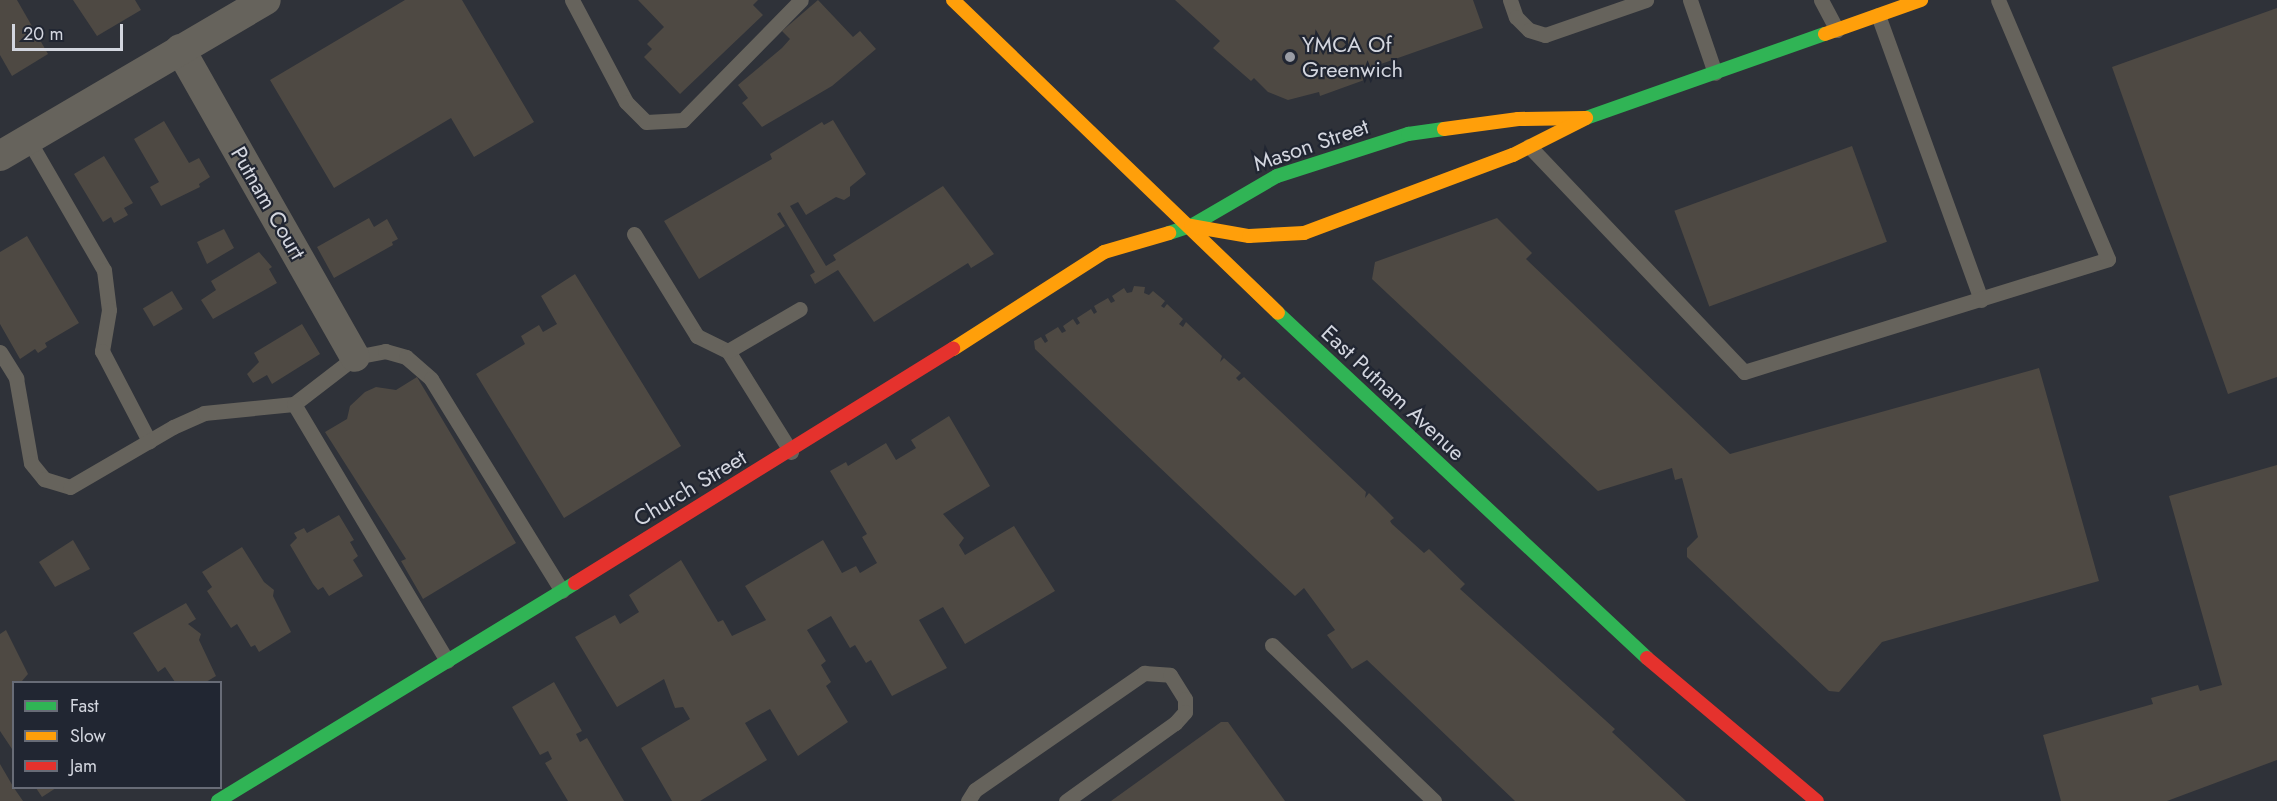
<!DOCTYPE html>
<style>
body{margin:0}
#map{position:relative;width:2277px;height:801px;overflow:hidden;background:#2f3239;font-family:Jost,sans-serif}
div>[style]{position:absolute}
.building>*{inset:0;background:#4e4943;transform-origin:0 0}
.lane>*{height:15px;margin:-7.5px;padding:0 7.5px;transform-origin:7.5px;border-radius:7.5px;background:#66635c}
.street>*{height:30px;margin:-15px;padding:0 15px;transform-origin:15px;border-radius:15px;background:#66635c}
.fast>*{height:14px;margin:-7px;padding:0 7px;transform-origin:7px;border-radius:7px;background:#30b455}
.slow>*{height:14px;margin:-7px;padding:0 7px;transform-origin:7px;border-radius:7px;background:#ff9f0a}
.jam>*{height:14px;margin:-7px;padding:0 7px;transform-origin:7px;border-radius:7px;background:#e5322d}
.dots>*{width:16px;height:16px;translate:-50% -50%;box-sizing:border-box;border:3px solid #212632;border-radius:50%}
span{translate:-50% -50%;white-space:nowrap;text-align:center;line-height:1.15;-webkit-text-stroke:4.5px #212632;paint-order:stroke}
.poi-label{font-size:22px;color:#d3d6df}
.left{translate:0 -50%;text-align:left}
.street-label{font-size:22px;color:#d3d6df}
.legend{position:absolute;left:12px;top:681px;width:210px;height:108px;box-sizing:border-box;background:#212632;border:2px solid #686c77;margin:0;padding:8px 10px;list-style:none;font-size:18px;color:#d3d6df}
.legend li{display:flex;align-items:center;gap:12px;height:30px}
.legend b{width:30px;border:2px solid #686c77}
.scale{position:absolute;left:12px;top:24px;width:111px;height:27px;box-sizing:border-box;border:3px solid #d3d6df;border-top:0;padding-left:8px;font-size:18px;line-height:21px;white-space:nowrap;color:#d3d6df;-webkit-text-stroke:4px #212632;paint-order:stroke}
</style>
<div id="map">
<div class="building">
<div style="clip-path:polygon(0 0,17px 0,48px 54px,12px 76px,0 55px)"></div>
<div style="clip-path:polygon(73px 0,135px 0,141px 10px,97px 36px)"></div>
<div style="clip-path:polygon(405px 0,462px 0,534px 122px,474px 157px,451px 118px,334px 188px,270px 80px)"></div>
<div style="clip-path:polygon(638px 0,758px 0,753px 5px,763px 15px,680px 94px,644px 57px,652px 49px,647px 44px,664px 27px)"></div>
<div style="clip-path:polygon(818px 0,853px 37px,860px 31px,876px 49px,832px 86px,762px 127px,742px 103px,748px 98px,738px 85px,782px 48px,790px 39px,782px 31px)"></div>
<div style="clip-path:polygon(1175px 0,1473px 0,1483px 28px,1364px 70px,1367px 79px,1320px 96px,1319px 92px,1288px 100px,1268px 92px,1254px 78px,1251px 81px,1213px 48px,1220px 41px)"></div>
<div style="clip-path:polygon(2277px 8px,2277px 377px,2228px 394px,2112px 67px)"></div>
<div style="clip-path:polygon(833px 120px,866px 174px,850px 187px,850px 196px,844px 200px,836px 197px,806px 215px,798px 202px,790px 206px,826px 266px,836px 260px,833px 255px,943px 186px,994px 254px,971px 268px,968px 263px,874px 322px,838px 270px,815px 284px,810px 275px,815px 272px,780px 212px,777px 214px,785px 226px,699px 279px,664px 221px,772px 159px,770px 154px,822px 122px,824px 125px)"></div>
<div style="clip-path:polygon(164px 121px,189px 163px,199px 158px,210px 177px,199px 184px,200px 187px,161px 206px,150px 187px,159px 182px,134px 139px)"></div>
<div style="left:1852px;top:146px;width:102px;height:189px;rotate:70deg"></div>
<div style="clip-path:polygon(104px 156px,133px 203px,124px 208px,128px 215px,114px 223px,111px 217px,103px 222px,74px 174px)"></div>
<div style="clip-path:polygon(369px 218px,374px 227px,387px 219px,398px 239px,392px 242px,393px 245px,334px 278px,317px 247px)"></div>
<div style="clip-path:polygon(1497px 218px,1532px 253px,1526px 259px,1730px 454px,2039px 368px,2099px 581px,1882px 642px,1839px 692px,1829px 691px,1687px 557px,1687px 548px,1698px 537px,1682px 478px,1675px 480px,1672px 468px,1598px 491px,1372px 279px,1375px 262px)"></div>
<div style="clip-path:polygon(224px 229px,234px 248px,207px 264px,197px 242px)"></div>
<div style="clip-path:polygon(27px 236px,79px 323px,45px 343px,47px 347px,38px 353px,35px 349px,20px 359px,0 324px,0 252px)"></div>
<div style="clip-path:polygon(259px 252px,272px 267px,269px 269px,277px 283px,213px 319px,201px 300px,216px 290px,211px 281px)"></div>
<div style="clip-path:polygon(575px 274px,681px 446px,564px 518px,476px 374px,525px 344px,521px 336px,539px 325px,543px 332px,557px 324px,541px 296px)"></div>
<div style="clip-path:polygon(1134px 286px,1145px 287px,1144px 293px,1149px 295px,1153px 291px,1165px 301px,1161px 306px,1164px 308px,1167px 304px,1183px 319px,1179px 324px,1183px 327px,1186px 322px,1222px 356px,1220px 362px,1224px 358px,1241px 373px,1236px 378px,1239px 381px,1244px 377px,1366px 492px,1365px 498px,1369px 493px,1394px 518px,1390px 521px,1392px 524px,1424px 553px,1429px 549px,1465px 584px,1460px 589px,1615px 729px,1612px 732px,1686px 801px,1515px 801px,1367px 660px,1352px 669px,1327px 635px,1335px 630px,1304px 588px,1295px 596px,1035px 349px,1034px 341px,1041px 337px,1045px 343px,1048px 341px,1045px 335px,1058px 327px,1062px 333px,1066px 331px,1063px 326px,1073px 319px,1077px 325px,1080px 323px,1077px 318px,1091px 309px,1094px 314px,1097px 312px,1094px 306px,1108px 298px,1111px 303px,1115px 301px,1112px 296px,1124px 288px,1127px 293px,1132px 292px)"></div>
<div style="left:172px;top:291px;width:21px;height:34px;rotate:59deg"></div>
<div style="clip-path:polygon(302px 324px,320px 354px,272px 384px,267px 375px,253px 383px,247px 374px,259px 362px,254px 353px)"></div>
<div style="clip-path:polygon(417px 377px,516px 543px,423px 599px,401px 561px,406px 559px,325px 432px,347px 419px,350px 406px,365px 392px,376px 387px,396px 390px)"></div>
<div style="clip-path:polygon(949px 416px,990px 486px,943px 514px,964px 538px,959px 545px,965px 555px,1014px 526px,1055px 591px,965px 644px,943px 607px,919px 620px,947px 668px,892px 696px,871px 660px,866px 663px,855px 645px,850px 648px,831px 616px,807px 630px,826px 661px,821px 665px,831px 682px,826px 686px,848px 722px,798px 756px,770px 709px,745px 723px,767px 760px,700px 801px,672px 801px,641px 748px,690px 719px,683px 707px,675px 708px,664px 679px,617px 707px,575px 637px,615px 615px,620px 624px,639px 612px,629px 595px,681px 560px,718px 622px,723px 620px,732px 636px,766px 620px,745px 586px,823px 540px,842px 573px,856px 566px,860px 573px,877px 563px,862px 537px,867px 534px,830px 471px,846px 462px,848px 466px,886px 443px,896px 460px,916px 448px,911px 440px)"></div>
<div style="clip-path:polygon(2277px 465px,2277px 760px,2167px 801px,2061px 801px,2043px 735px,2153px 704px,2151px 698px,2198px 685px,2200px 691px,2222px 685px,2169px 496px)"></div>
<div style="clip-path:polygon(339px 515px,354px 540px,350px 542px,358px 556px,353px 560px,363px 576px,329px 596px,323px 587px,318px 590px,313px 584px,290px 545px,297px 538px,294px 533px,304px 528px,307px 533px)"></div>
<div style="clip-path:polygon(73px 540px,90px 569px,55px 587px,39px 562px)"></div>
<div style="clip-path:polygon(242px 547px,264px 582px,274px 590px,273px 596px,291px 632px,259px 652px,255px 645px,251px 647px,237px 624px,231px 628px,207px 591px,212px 587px,202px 572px)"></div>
<div style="clip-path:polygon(186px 603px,196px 619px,188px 624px,201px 634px,199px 640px,216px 676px,206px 682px,175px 682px,165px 667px,158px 672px,133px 633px)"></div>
<div style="clip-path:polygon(6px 630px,28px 674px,22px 681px,14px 682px,14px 752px,0 731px,0 634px)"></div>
<div style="clip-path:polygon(554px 682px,582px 731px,576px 734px,580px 742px,587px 738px,624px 801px,568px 801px,545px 763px,552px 759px,548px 751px,540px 755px,512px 707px)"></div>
<div style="clip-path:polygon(1221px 722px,1228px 722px,1285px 801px,1111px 801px)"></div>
<div style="clip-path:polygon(0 764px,14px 788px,23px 801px,0 801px)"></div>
<div style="clip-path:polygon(36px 788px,56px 788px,42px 797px)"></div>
</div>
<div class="lane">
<div style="left:572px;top:0;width:115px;rotate:62.1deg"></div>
<div style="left:626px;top:102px;width:28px;rotate:45deg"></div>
<div style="left:646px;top:122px;width:37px;rotate:-3deg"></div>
<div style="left:683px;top:120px;width:168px;rotate:-45.5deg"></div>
<div style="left:1510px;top:0;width:18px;rotate:71deg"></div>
<div style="left:1516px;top:17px;width:18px;rotate:45deg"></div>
<div style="left:1529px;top:30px;width:17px;rotate:17deg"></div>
<div style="left:1545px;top:35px;width:107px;rotate:-19.1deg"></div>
<div style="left:1690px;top:0;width:77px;rotate:71.1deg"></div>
<div style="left:1821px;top:0;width:34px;rotate:62deg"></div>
<div style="left:1878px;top:15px;width:303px;rotate:70.1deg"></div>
<div style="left:28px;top:139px;width:151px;rotate:59.9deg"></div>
<div style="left:104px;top:270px;width:40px;rotate:82.9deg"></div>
<div style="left:109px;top:310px;width:42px;rotate:99.7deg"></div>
<div style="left:102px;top:351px;width:102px;rotate:62.4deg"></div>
<div style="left:1529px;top:146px;width:312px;rotate:46.4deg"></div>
<div style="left:1744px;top:372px;width:381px;rotate:-17.2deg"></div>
<div style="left:2108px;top:259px;width:281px;rotate:-113deg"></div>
<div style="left:634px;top:234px;width:120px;rotate:58.3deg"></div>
<div style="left:697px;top:336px;width:34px;rotate:26deg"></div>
<div style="left:728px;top:351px;width:119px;rotate:58deg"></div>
<div style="left:728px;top:351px;width:83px;rotate:-30.3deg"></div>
<div style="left:0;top:352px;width:31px;rotate:58deg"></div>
<div style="left:16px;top:378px;width:86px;rotate:80deg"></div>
<div style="left:31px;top:463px;width:21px;rotate:51deg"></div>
<div style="left:44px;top:479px;width:27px;rotate:17deg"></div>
<div style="left:70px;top:487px;width:119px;rotate:-30.2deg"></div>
<div style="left:173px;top:427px;width:34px;rotate:-24deg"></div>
<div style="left:204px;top:413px;width:90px;rotate:-5.7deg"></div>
<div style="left:294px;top:404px;width:77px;rotate:-37.6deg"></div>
<div style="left:355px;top:357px;width:31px;rotate:-11deg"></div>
<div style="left:385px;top:351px;width:22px;rotate:16deg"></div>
<div style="left:406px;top:357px;width:33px;rotate:41deg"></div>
<div style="left:431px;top:379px;width:249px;rotate:58.3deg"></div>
<div style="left:294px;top:404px;width:299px;rotate:59.2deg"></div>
<div style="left:1272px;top:645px;width:225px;rotate:43.9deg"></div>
<div style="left:968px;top:801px;width:13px;rotate:-58deg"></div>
<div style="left:975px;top:790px;width:206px;rotate:-34.7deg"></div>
<div style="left:1144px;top:673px;width:26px;rotate:4deg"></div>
<div style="left:1170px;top:675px;width:28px;rotate:58deg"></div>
<div style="left:1185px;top:699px;width:13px;rotate:90deg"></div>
<div style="left:1185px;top:712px;width:15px;rotate:132deg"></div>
<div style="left:1175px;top:723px;width:134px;rotate:144.4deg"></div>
</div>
<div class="street">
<div style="left:180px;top:49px;width:354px;rotate:60.4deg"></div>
<div style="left:0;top:156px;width:308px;rotate:-30.4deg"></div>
</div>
<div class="fast">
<div style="left:1586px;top:118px;width:253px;rotate:-19.4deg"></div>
<div style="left:1169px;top:233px;width:23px;rotate:-18deg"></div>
<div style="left:1191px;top:226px;width:99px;rotate:-30.2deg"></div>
<div style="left:1277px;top:176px;width:138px;rotate:-17.8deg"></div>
<div style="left:1408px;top:134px;width:36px;rotate:-8deg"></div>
<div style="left:1278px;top:313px;width:505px;rotate:43.07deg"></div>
<div style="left:218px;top:801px;width:418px;rotate:-31.4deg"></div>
</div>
<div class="slow">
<div style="left:953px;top:0;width:451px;rotate:43.9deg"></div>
<div style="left:1825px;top:34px;width:102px;rotate:-19.5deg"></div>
<div style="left:1444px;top:129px;width:75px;rotate:-7.7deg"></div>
<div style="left:1518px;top:119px;width:67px;rotate:-0.9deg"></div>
<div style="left:1191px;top:226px;width:59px;rotate:9.8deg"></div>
<div style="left:1249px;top:236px;width:55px;rotate:-3.1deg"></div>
<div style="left:1304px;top:233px;width:223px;rotate:-20.5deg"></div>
<div style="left:1513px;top:155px;width:82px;rotate:-26.9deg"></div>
<div style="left:953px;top:349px;width:179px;rotate:-32.7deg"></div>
<div style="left:1104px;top:252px;width:68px;rotate:-16.3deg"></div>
</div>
<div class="jam">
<div style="left:575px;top:583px;width:445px;rotate:-31.8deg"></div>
<div style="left:1647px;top:658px;width:222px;rotate:40.1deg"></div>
</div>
<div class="dots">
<div style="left:1290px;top:57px;background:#9a9da5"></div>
</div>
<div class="poi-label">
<span class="left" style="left:1302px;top:57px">YMCA Of<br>Greenwich</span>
</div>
<div class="street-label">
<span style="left:1311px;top:145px;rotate:-19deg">Mason Street</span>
<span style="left:268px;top:203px;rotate:60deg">Putnam Court</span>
<span style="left:1393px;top:393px;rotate:43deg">East Putnam Avenue</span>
<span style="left:690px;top:488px;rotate:-31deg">Church Street</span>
</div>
<ul class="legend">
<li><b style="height:8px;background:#30b455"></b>Fast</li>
<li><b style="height:8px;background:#ff9f0a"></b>Slow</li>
<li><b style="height:8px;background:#e5322d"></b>Jam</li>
</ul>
<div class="scale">20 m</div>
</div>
